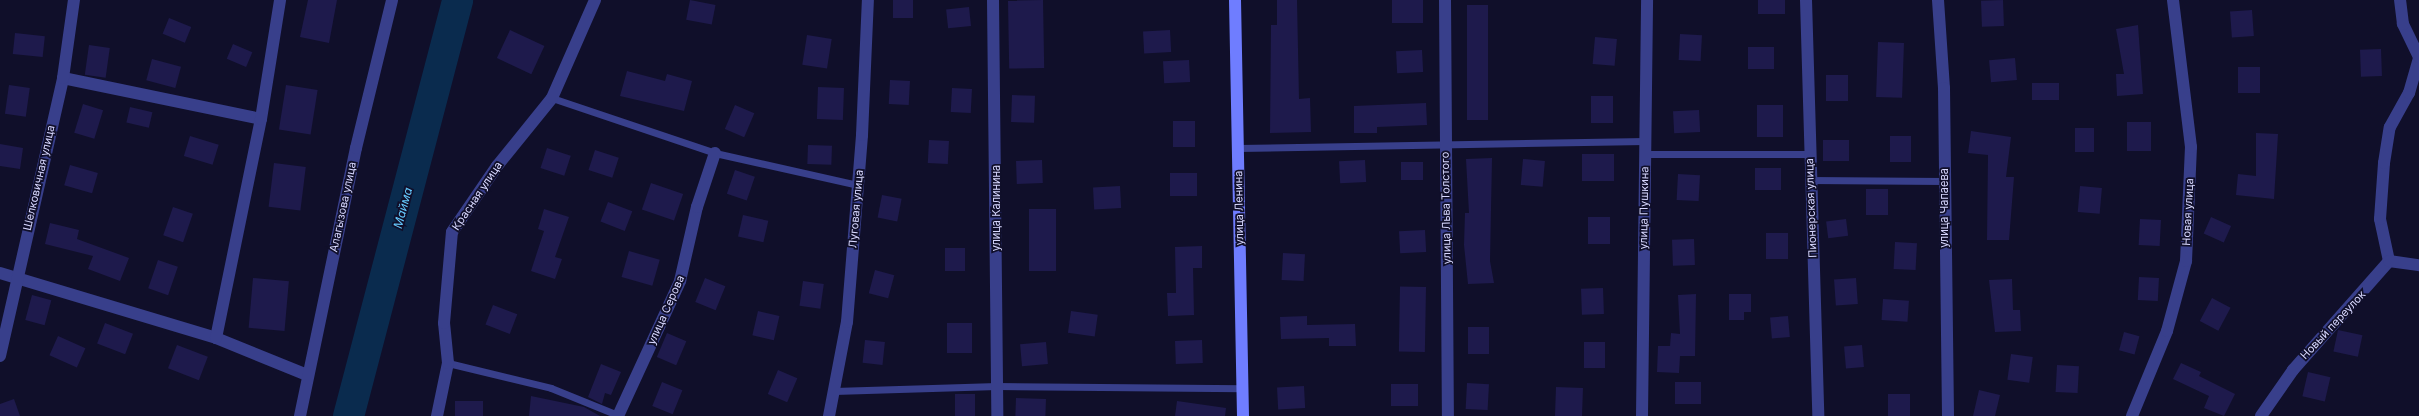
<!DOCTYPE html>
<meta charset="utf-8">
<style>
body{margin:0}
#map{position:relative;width:2419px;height:416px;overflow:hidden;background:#100f2a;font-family:Inter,sans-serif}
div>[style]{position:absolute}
.river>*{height:31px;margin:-15.5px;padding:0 15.5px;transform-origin:15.5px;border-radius:15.5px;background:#0a2b4e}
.building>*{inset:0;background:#1e1a4c;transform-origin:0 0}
.lane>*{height:7px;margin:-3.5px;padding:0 3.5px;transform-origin:3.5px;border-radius:3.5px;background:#383f8b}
.street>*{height:12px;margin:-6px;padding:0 6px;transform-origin:6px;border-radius:6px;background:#383f8b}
.secondary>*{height:12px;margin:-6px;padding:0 6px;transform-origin:6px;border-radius:6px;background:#6f7dff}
span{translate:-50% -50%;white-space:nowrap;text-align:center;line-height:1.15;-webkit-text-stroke:3.5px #100f2a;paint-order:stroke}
.street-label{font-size:11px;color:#d8d8ff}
.water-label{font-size:12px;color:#66cbff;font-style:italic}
</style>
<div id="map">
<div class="river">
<div style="left:348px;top:416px;width:430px;rotate:-75.3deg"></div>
</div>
<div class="building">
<div style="clip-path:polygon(308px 0,337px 0,329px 43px,300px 37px)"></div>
<div style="left:690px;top:0;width:26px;height:20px;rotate:11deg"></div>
<div style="left:893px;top:0;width:20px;height:18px"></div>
<div style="left:1043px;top:0;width:68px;height:35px;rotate:89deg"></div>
<div style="clip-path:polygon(1277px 0,1297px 0,1299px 99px,1310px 98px,1311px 132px,1270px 133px,1271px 25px,1277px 25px)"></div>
<div style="left:1392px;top:0;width:31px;height:23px"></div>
<div style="left:1758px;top:0;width:27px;height:14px"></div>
<div style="left:2003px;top:0;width:26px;height:22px;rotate:88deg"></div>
<div style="left:1488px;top:5px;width:115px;height:21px;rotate:90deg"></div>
<div style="left:969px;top:7px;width:19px;height:23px;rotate:84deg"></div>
<div style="left:2252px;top:10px;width:26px;height:22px;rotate:86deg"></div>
<div style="left:169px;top:18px;width:24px;height:17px;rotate:22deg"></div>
<div style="clip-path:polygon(2138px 25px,2143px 94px,2117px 96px,2116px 74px,2124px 74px,2116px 29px)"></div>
<div style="left:510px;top:30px;width:38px;height:31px;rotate:25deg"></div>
<div style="left:1170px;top:30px;width:22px;height:27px;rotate:87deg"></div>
<div style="left:15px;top:33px;width:30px;height:21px;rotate:6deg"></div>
<div style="left:1680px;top:34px;width:22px;height:26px;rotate:3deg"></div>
<div style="left:807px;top:35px;width:25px;height:30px;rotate:9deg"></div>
<div style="left:1595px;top:37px;width:22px;height:27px;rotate:5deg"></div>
<div style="left:1878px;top:42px;width:26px;height:55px;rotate:2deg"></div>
<div style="left:233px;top:44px;width:21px;height:16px;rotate:23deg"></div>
<div style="left:89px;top:45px;width:21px;height:30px;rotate:8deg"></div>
<div style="left:1748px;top:47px;width:26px;height:22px"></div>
<div style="left:2381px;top:49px;width:27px;height:21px;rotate:88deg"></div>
<div style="left:1422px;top:50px;width:22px;height:26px;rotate:87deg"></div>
<div style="left:2015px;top:58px;width:22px;height:26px;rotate:85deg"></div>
<div style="left:152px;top:59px;width:30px;height:22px;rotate:15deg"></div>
<div style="left:1189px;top:60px;width:22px;height:26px;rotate:87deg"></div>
<div style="left:2238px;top:67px;width:22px;height:26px"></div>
<div style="clip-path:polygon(627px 71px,665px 81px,667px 74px,692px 81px,684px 111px,620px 96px)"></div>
<div style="left:1826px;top:75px;width:22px;height:26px"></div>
<div style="left:890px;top:80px;width:20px;height:24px;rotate:3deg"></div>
<div style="left:2059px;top:83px;width:17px;height:27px;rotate:90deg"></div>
<div style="left:9px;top:85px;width:21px;height:29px;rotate:8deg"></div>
<div style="left:286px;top:85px;width:32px;height:45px;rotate:9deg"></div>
<div style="left:818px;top:87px;width:26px;height:32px;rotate:2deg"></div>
<div style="left:952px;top:88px;width:20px;height:24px;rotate:3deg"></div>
<div style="left:1012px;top:95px;width:23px;height:27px;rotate:2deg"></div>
<div style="left:1591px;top:96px;width:22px;height:27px"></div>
<div style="clip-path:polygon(1426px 103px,1427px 125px,1377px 127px,1377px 133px,1354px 133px,1354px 106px)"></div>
<div style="left:83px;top:104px;width:21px;height:30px;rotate:17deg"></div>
<div style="left:735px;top:105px;width:21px;height:26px;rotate:23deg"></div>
<div style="left:1757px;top:105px;width:26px;height:32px"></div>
<div style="left:130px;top:107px;width:23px;height:16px;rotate:13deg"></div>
<div style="left:1699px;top:110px;width:22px;height:26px;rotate:87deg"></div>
<div style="left:1173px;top:121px;width:22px;height:26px"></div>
<div style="left:2127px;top:122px;width:24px;height:29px"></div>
<div style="left:2075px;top:128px;width:19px;height:24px"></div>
<div style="clip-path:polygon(1971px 131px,2011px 137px,2006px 177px,2014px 177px,2009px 240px,1987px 240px,1988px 155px,1968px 153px)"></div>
<div style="clip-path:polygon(2256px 133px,2278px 134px,2274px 199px,2236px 195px,2238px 174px,2256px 176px)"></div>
<div style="left:190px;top:136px;width:30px;height:21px;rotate:17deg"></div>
<div style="left:1890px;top:136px;width:21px;height:26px"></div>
<div style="left:929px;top:140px;width:20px;height:23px;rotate:3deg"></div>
<div style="left:1823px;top:140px;width:26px;height:21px"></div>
<div style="clip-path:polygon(0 144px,23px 148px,20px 169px,0 166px)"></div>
<div style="left:808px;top:145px;width:24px;height:19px;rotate:2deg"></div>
<div style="left:547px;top:148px;width:25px;height:21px;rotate:18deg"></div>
<div style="left:595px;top:150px;width:25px;height:21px;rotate:18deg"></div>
<div style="left:1582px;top:154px;width:32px;height:27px"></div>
<div style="clip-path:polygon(1492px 158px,1490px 261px,1494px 283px,1468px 284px,1464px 245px,1465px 213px,1469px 213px,1466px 159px)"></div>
<div style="left:1523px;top:159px;width:22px;height:26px;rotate:5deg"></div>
<div style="left:1042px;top:160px;width:23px;height:26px;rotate:88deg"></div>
<div style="left:1365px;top:160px;width:22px;height:26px;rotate:87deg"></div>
<div style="left:1401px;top:162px;width:22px;height:18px"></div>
<div style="left:274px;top:163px;width:32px;height:44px;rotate:7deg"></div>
<div style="left:70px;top:165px;width:29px;height:21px;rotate:16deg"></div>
<div style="left:1755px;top:168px;width:26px;height:22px"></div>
<div style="left:735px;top:170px;width:21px;height:25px;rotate:19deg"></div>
<div style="left:1170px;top:173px;width:27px;height:23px"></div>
<div style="left:1678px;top:174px;width:22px;height:26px;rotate:3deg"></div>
<div style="left:651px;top:183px;width:34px;height:28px;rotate:19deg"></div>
<div style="left:1120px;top:186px;width:22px;height:27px;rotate:87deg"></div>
<div style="left:2080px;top:186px;width:22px;height:26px;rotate:5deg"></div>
<div style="left:1866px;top:189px;width:22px;height:26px"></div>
<div style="left:882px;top:195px;width:20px;height:23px;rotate:11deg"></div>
<div style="left:608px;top:202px;width:26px;height:21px;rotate:21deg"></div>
<div style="left:173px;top:207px;width:21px;height:30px;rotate:19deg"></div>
<div style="clip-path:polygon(544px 209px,569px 217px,555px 257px,562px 259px,555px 279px,531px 271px,544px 231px,538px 229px)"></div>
<div style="left:1029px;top:209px;width:27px;height:62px"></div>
<div style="left:743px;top:215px;width:26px;height:22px;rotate:13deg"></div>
<div style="left:1588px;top:217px;width:22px;height:27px"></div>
<div style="left:2211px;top:217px;width:22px;height:18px;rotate:24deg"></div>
<div style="left:1846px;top:219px;width:17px;height:20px;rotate:83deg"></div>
<div style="left:2140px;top:219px;width:21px;height:26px;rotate:3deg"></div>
<div style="clip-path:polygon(50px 223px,79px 230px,77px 239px,129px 258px,120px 281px,88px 269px,93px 256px,45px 244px)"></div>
<div style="left:1425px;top:230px;width:22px;height:26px;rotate:87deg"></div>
<div style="left:1766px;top:233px;width:22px;height:26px"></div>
<div style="left:1694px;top:239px;width:26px;height:22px;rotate:88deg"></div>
<div style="left:1895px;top:242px;width:22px;height:27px;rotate:3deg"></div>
<div style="clip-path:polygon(1202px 246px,1202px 268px,1193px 268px,1194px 315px,1168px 316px,1167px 293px,1176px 293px,1175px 247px)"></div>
<div style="left:945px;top:248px;width:20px;height:23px"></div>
<div style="left:629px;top:251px;width:32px;height:27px;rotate:16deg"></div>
<div style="left:1283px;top:253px;width:22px;height:27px;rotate:3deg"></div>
<div style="left:158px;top:260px;width:21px;height:30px;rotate:19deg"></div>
<div style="left:875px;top:270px;width:20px;height:24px;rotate:15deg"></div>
<div style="left:2139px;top:277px;width:20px;height:23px;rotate:3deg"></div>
<div style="left:253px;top:278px;width:36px;height:50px;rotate:5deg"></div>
<div style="left:705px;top:278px;width:22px;height:26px;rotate:22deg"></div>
<div style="left:1856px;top:278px;width:26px;height:22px;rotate:86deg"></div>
<div style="clip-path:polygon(2012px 279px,2013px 310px,2020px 310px,2021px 331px,1995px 332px,1989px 280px)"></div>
<div style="left:803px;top:281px;width:21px;height:25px;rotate:8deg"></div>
<div style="left:1426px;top:287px;width:65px;height:26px;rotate:91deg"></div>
<div style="left:1603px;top:288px;width:26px;height:22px;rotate:88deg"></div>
<div style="clip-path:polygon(1696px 294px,1695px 356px,1680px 356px,1679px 373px,1657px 372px,1658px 346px,1670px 346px,1671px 333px,1680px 334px,1678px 295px)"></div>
<div style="clip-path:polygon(1729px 294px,1751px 294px,1751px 312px,1744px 312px,1744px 320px,1729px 320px)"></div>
<div style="left:32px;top:295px;width:20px;height:26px;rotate:15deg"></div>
<div style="left:2212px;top:298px;width:21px;height:26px;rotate:28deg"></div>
<div style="left:1883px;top:299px;width:26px;height:21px;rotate:4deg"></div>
<div style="left:493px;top:305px;width:26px;height:21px;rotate:21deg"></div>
<div style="left:758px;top:311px;width:22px;height:25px;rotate:13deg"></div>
<div style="left:1071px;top:311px;width:27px;height:22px;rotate:8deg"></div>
<div style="clip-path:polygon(1307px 316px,1307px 325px,1355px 324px,1356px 346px,1329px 346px,1329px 338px,1281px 339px,1280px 317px)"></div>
<div style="left:1788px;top:316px;width:21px;height:18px;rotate:85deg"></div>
<div style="left:105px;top:323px;width:30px;height:22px;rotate:21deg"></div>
<div style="left:947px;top:323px;width:25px;height:30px"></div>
<div style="left:1468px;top:327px;width:21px;height:27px"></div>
<div style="left:2338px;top:330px;width:25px;height:22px;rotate:12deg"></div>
<div style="left:2124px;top:332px;width:16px;height:19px;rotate:15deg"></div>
<div style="left:667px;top:333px;width:21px;height:26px;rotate:23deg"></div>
<div style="left:58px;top:336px;width:30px;height:21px;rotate:24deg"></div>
<div style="left:865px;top:340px;width:20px;height:23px;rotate:6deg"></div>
<div style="left:1202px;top:340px;width:23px;height:27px;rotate:88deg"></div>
<div style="left:1046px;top:342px;width:22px;height:26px;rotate:85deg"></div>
<div style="left:1584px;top:342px;width:21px;height:26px"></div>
<div style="left:177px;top:345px;width:33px;height:25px;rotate:21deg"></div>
<div style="left:1862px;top:345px;width:22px;height:18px;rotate:85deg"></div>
<div style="left:2011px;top:354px;width:22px;height:26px;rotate:8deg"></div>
<div style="clip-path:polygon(2181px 363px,2201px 372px,2199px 376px,2235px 394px,2224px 416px,2204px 408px,2209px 396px,2173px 379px)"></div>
<div style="clip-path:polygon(601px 364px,621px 372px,611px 395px,605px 393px,602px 404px,588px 397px)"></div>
<div style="left:2057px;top:365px;width:22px;height:27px;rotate:3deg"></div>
<div style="left:778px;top:370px;width:21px;height:26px;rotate:23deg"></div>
<div style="left:2308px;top:372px;width:23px;height:25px;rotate:13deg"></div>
<div style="left:662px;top:382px;width:22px;height:26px;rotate:22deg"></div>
<div style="left:1701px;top:382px;width:22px;height:26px;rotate:90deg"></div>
<div style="left:1467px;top:383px;width:22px;height:26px;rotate:3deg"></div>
<div style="left:1418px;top:384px;width:22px;height:27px;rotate:90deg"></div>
<div style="left:1304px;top:386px;width:22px;height:27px;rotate:87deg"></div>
<div style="left:1556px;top:387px;width:27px;height:29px;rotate:2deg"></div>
<div style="clip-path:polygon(1979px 390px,2000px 395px,1995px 416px,1973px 416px)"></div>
<div style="left:955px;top:394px;width:20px;height:22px"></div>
<div style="left:1888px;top:394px;width:22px;height:22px"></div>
<div style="clip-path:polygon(531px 396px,584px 407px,600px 416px,529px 416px)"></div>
<div style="left:1016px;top:398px;width:30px;height:18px;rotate:2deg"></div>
<div style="clip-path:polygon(14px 399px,20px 416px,0 416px,0 404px)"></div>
<div style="left:455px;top:401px;width:28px;height:15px"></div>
<div style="clip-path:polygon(1177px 401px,1226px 408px,1225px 416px,1175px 416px)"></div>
</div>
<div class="lane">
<div style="left:552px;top:98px;width:172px;rotate:18.6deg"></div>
<div style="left:715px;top:153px;width:147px;rotate:12.6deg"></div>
<div style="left:1238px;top:148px;width:407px;rotate:-1deg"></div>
<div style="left:1645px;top:154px;width:164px"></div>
<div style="left:1810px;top:180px;width:134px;rotate:0.4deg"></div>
<div style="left:448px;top:363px;width:106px;rotate:13.6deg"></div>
<div style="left:551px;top:388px;width:74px;rotate:22.1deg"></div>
<div style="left:834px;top:391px;width:163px;rotate:-1.8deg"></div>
<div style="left:997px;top:386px;width:246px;rotate:0.5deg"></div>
</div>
<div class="street">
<div style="left:993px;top:0;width:416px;rotate:89.4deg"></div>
<div style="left:1445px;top:0;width:416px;rotate:89.6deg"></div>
<div style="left:1806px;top:0;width:416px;rotate:88.3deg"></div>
<div style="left:1938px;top:0;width:88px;rotate:86.1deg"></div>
<div style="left:1944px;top:88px;width:328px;rotate:89.3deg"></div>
<div style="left:63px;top:78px;width:202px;rotate:11.7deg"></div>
<div style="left:2389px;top:261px;width:43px;rotate:-102.1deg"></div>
<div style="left:2380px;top:219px;width:56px;rotate:-85.9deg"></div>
<div style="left:2384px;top:163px;width:36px;rotate:-81deg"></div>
<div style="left:2390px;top:127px;width:39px;rotate:-61deg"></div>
<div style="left:2409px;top:93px;width:37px;rotate:-74deg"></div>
<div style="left:2419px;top:57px;width:37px;rotate:-116deg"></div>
<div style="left:2403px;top:24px;width:24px;rotate:-97deg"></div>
<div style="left:0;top:273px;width:226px;rotate:16.7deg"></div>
<div style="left:216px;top:338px;width:98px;rotate:22.1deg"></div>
<div style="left:216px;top:338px;width:224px;rotate:-78.4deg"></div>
<div style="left:261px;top:119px;width:121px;rotate:-80.9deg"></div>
<div style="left:0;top:356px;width:285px;rotate:-77.2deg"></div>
<div style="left:63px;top:78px;width:79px;rotate:-82deg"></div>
<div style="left:300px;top:416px;width:274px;rotate:-78.2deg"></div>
<div style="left:356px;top:148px;width:152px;rotate:-76.3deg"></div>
<div style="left:437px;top:416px;width:54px;rotate:-78.3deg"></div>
<div style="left:448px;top:363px;width:40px;rotate:-95.7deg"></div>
<div style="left:444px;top:323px;width:91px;rotate:-85deg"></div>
<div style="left:452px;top:232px;width:80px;rotate:-55.7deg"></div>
<div style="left:497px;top:166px;width:87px;rotate:-51deg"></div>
<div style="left:552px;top:98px;width:107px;rotate:-66.3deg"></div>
<div style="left:618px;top:416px;width:149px;rotate:-65.3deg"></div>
<div style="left:680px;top:281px;width:76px;rotate:-77.1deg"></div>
<div style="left:697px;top:207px;width:57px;rotate:-71.6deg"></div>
<div style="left:829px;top:416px;width:96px;rotate:-79.2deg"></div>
<div style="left:847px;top:322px;width:188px;rotate:-85.4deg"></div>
<div style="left:862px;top:135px;width:135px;rotate:-87.5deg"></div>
<div style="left:1642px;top:416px;width:416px;rotate:-89.3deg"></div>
<div style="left:2132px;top:416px;width:92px;rotate:-67.6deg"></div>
<div style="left:2167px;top:331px;width:73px;rotate:-74.8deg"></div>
<div style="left:2186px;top:261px;width:114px;rotate:-87.5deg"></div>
<div style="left:2191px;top:147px;width:148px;rotate:-97deg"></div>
<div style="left:2261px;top:416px;width:56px;rotate:-55.2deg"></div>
<div style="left:2293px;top:370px;width:145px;rotate:-48.6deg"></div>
<div style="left:2389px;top:261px;width:30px;rotate:8deg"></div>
</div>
<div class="secondary">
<div style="left:1235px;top:0;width:416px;rotate:88.9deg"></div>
</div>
<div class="street-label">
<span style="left:39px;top:178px;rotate:-77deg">Шелковичная улица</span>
<span style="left:477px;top:196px;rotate:-56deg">Красная улица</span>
<span style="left:343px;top:207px;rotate:-78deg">Алагызова улица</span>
<span style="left:996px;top:208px;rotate:-90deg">улица Калинина</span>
<span style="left:1239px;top:208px;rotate:-91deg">улица Ленина</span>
<span style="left:1446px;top:208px;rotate:-91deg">улица Льва Толстого</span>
<span style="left:1644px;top:208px;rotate:-89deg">улица Пушкина</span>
<span style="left:1811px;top:208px;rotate:-92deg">Пионерская улица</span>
<span style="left:1944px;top:208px;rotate:-90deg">улица Чапаева</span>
<span style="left:856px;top:209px;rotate:-85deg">Луговая улица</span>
<span style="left:2188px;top:212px;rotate:-87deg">Новая улица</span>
<span style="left:666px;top:310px;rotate:-66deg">улица Серова</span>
<span style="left:2333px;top:325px;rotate:-47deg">Новый переулок</span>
</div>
<div class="water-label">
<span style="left:403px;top:208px;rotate:-75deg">Майма</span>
</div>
</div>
